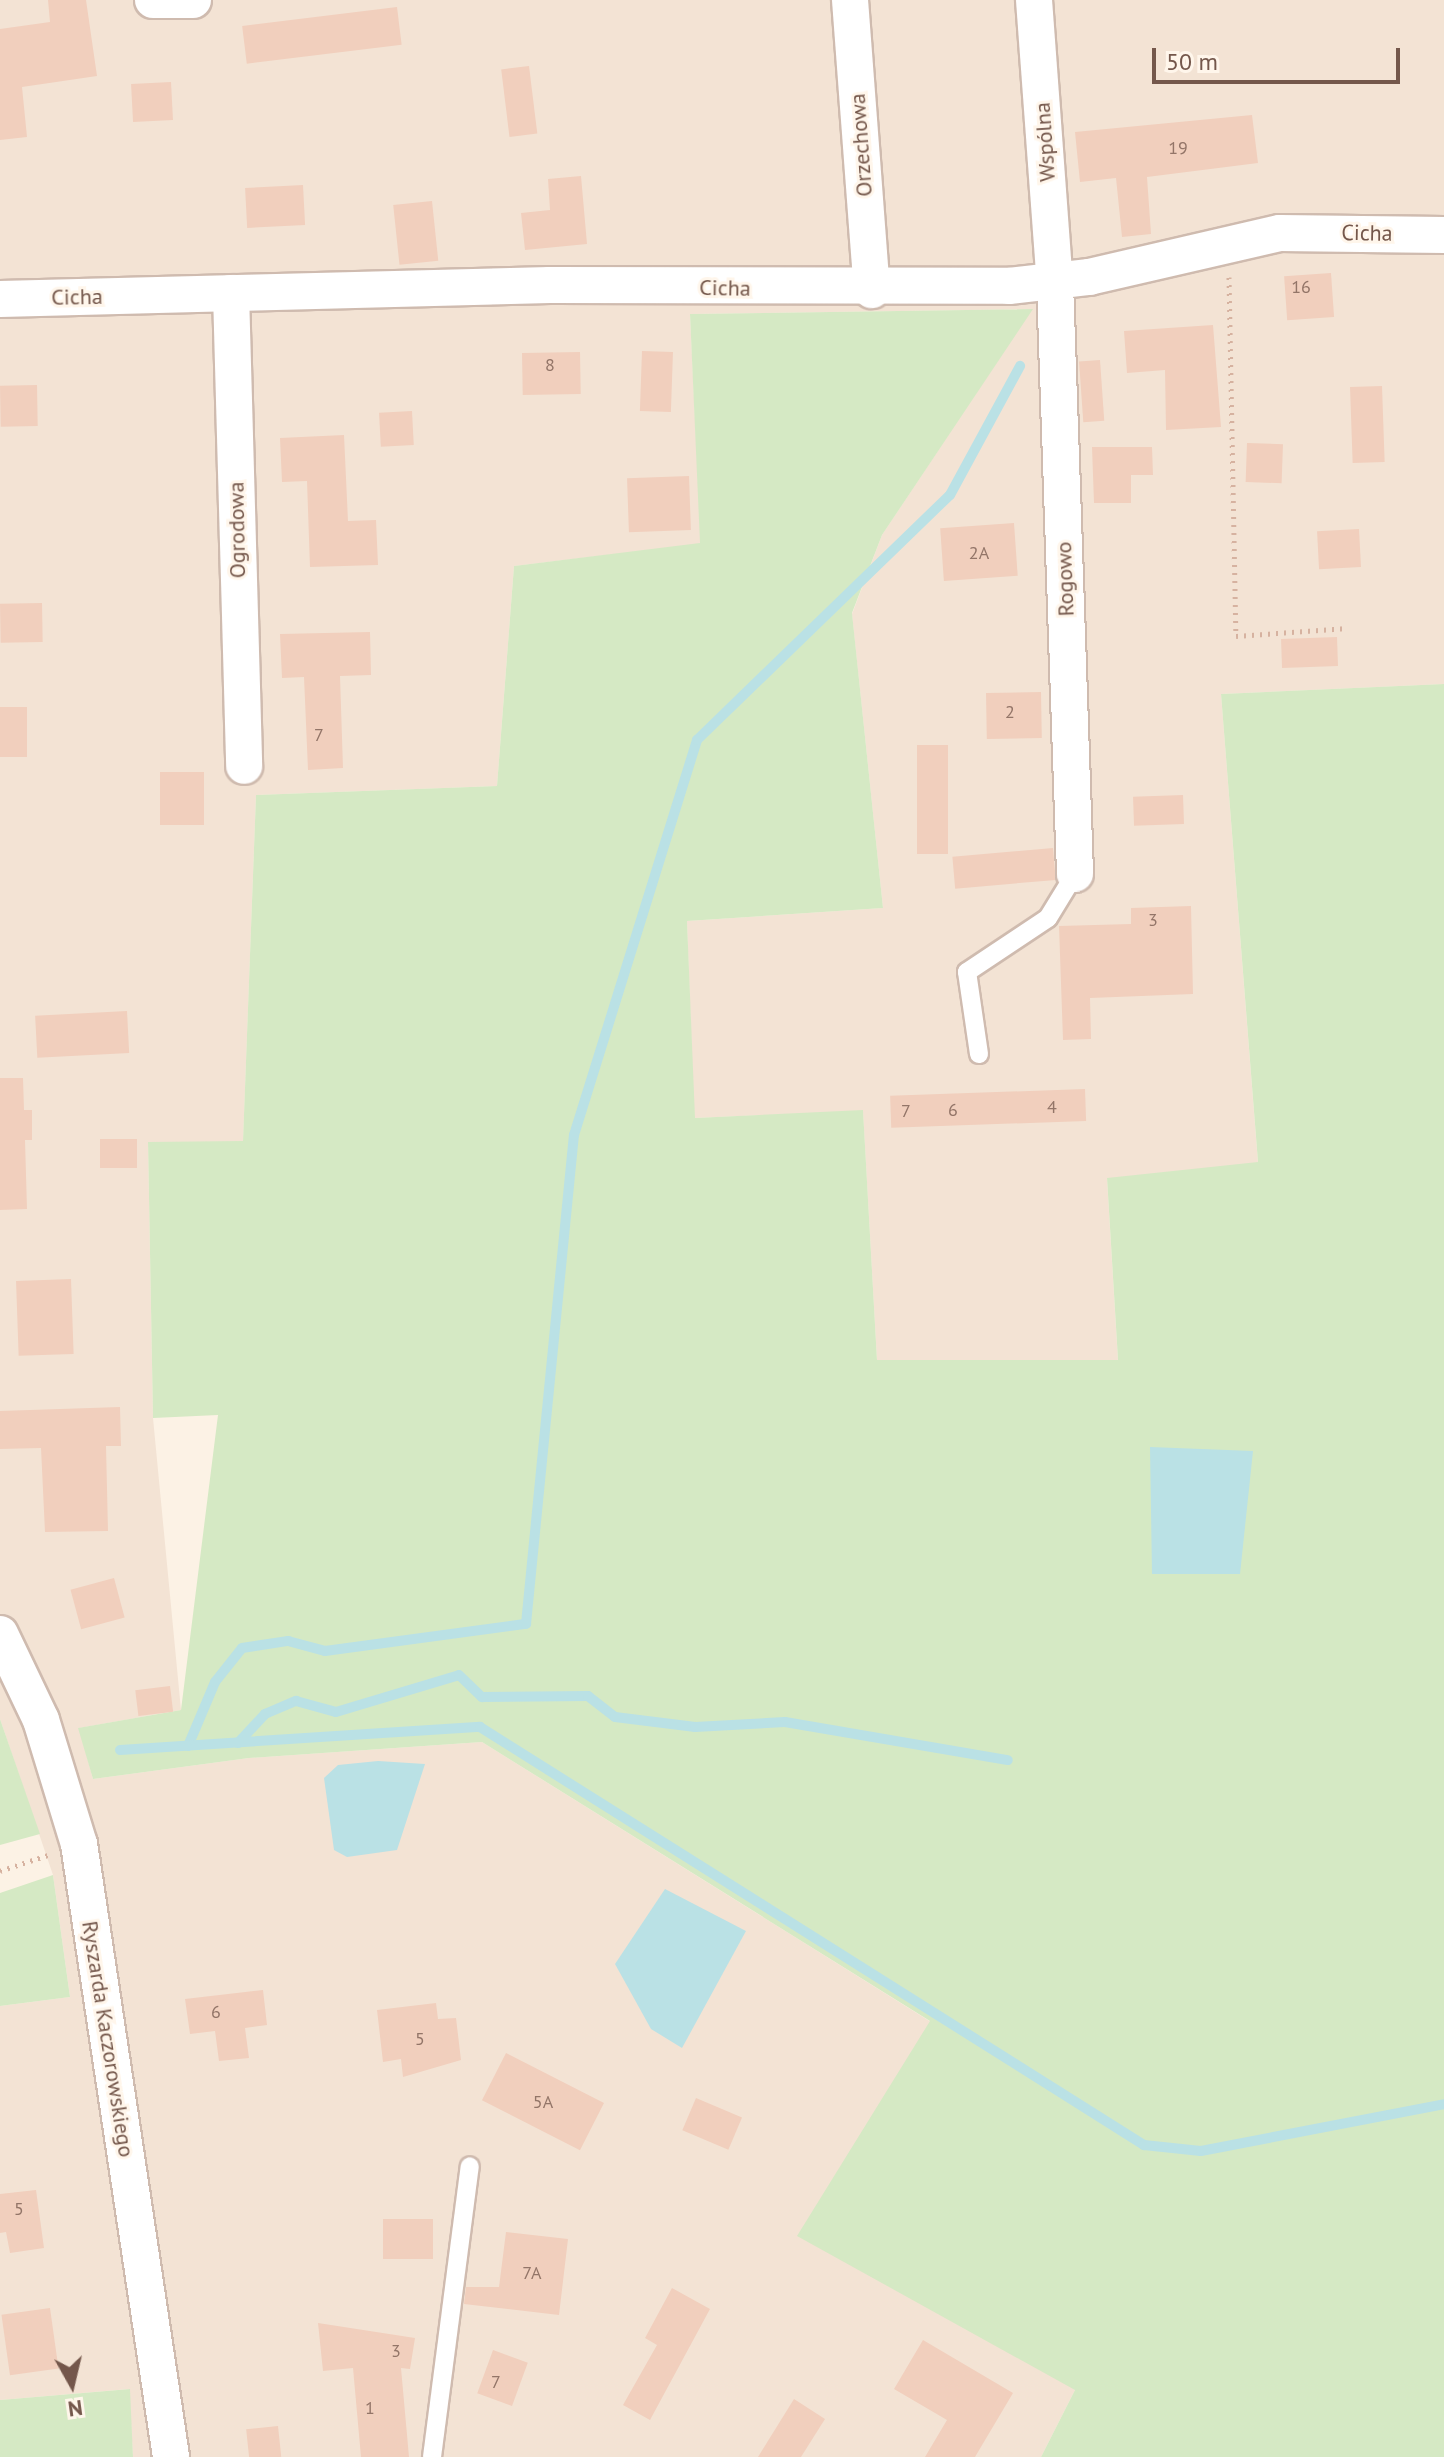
<!DOCTYPE html>
<meta charset="utf-8">
<style>
body{margin:0}
#map{position:relative;width:1444px;height:2457px;overflow:hidden;background:#fcf2e5;font-family:"PT Sans",sans-serif}
div>[style]{position:absolute}
.residential>*{inset:0;background:#f3e3d4}
.green>*{inset:0;background:#d5e9c4}
.water>*{inset:0;background:#bae1e5}
.stream>*{height:10px;margin:-5px;padding:0 5px;transform-origin:5px;border-radius:5px;background:#bae1e5}
.building>*{inset:0;background:#f1cfbd;transform-origin:0 0}
.path>*{height:5px;margin-top:-2.5px;transform-origin:0;background:repeating-linear-gradient(90deg,#d6b2a0 0 2px,transparent 0 8px)}
.roads{filter:drop-shadow(2px 0 #cfbbaf) drop-shadow(-2px 0 #cfbbaf) drop-shadow(0 2px #cfbbaf) drop-shadow(0 -2px #cfbbaf)}
.service>*{height:18px;margin:-9px;padding:0 9px;transform-origin:9px;border-radius:9px;background:#fff}
.minor>*{height:36px;margin:-18px;padding:0 18px;transform-origin:18px;border-radius:18px;background:#fff}
span{translate:-50% -50%;white-space:nowrap;text-align:center;line-height:1.15;-webkit-text-stroke:6px #fff6eb;paint-order:stroke}
.number-label{font-size:18px;color:#937568}
.number-label span{-webkit-text-stroke-width:0}
.street-label{font-size:22px;color:#74574b}
.north{position:absolute;left:32px;top:2345px;width:80px;height:80px;-webkit-text-stroke:6px #fff6eb;paint-order:stroke;rotate:172deg;font-size:22px;font-weight:700;line-height:32px;text-align:center;color:#74574b}
.north::after{content:'';display:block;margin:auto;width:28px;height:36px;background:#74574b;clip-path:polygon(50% 0,100% 100%,50% 72%,0 100%)}
.scale{position:absolute;left:1152px;top:48px;width:248px;height:36px;box-sizing:border-box;border:4px solid #74574b;border-top:0;padding-left:10px;font-size:24px;line-height:28px;white-space:nowrap;color:#74574b;-webkit-text-stroke:6px #fff6eb;paint-order:stroke}
</style>
<div id="map">
<div class="residential">
<div style="clip-path:polygon(0 0,1444px 0,1444px 684px,1221px 694px,1258px 1163px,1107px 1179px,1118px 1361px,877px 1360px,863px 1111px,694px 1118px,687px 921px,883px 908px,852px 614px,882px 535px,1032px 309px,690px 314px,701px 544px,514px 566px,497px 786px,256px 795px,243px 1142px,148px 1143px,153px 1418px,181px 1710px,79px 1728px,93px 1779px,249px 1758px,482px 1742px,931px 2022px,1075px 2390px,1041px 2457px,133px 2457px,129px 2389px,0 2400px,0 2006px,70px 1997px,53px 1875px,0 1719px)"></div>
</div>
<div class="green">
<div style="clip-path:polygon(1033px 309px,882px 535px,852px 613px,883px 908px,687px 921px,695px 1118px,863px 1110px,877px 1360px,1118px 1360px,1107px 1178px,1258px 1162px,1221px 694px,1444px 684px,1444px 2457px,1041px 2457px,1075px 2390px,797px 2236px,930px 2021px,482px 1742px,249px 1758px,93px 1779px,78px 1728px,181px 1710px,218px 1415px,153px 1418px,148px 1142px,243px 1141px,256px 795px,497px 786px,514px 566px,700px 543px,690px 314px)"></div>
<div style="clip-path:polygon(0 1719px,40px 1834px,0 1845px)"></div>
<div style="clip-path:polygon(53px 1875px,70px 1997px,0 2006px,0 1893px)"></div>
<div style="clip-path:polygon(130px 2389px,133px 2457px,0 2457px,0 2400px)"></div>
</div>
<div class="water">
<div style="clip-path:polygon(1150px 1447px,1253px 1451px,1240px 1574px,1152px 1574px)"></div>
<div style="clip-path:polygon(378px 1761px,425px 1764px,397px 1850px,347px 1857px,334px 1850px,324px 1778px,338px 1765px)"></div>
<div style="clip-path:polygon(665px 1889px,746px 1931px,682px 2048px,651px 2029px,615px 1964px)"></div>
</div>
<div class="stream">
<div style="left:238px;top:1743px;width:40px;rotate:-47deg"></div>
<div style="left:265px;top:1714px;width:34px;rotate:-23deg"></div>
<div style="left:296px;top:1701px;width:41px;rotate:15.4deg"></div>
<div style="left:336px;top:1712px;width:128px;rotate:-16.7deg"></div>
<div style="left:459px;top:1675px;width:32px;rotate:44deg"></div>
<div style="left:482px;top:1697px;width:106px;rotate:-0.5deg"></div>
<div style="left:588px;top:1696px;width:34px;rotate:38deg"></div>
<div style="left:615px;top:1717px;width:81px;rotate:7.1deg"></div>
<div style="left:695px;top:1727px;width:90px;rotate:-3.2deg"></div>
<div style="left:785px;top:1722px;width:226px;rotate:9.7deg"></div>
<div style="left:188px;top:1746px;width:69px;rotate:-67.1deg"></div>
<div style="left:215px;top:1682px;width:43px;rotate:-51.5deg"></div>
<div style="left:242px;top:1648px;width:47px;rotate:-8.7deg"></div>
<div style="left:288px;top:1641px;width:38px;rotate:15deg"></div>
<div style="left:325px;top:1651px;width:203px;rotate:-7.7deg"></div>
<div style="left:526px;top:1624px;width:491px;rotate:-84.4deg"></div>
<div style="left:574px;top:1135px;width:414px;rotate:-72.7deg"></div>
<div style="left:697px;top:740px;width:352px;rotate:-44.1deg"></div>
<div style="left:950px;top:495px;width:147px;rotate:-61.5deg"></div>
<div style="left:120px;top:1750px;width:361px;rotate:-3.7deg"></div>
<div style="left:480px;top:1727px;width:785px;rotate:32.19deg"></div>
<div style="left:1144px;top:2145px;width:57px;rotate:6deg"></div>
<div style="left:1201px;top:2151px;width:248px;rotate:-10.9deg"></div>
</div>
<div class="building">
<div style="clip-path:polygon(48px 0,86px 0,97px 76px,22px 87px,27px 137px,0 140px,0 29px,50px 22px)"></div>
<div style="left:397px;top:7px;width:38px;height:156px;rotate:83deg"></div>
<div style="left:529px;top:66px;width:68px;height:28px;rotate:83deg"></div>
<div style="left:171px;top:82px;width:38px;height:40px;rotate:87deg"></div>
<div style="clip-path:polygon(1252px 115px,1258px 163px,1147px 177px,1151px 234px,1122px 237px,1116px 178px,1080px 182px,1075px 132px)"></div>
<div style="clip-path:polygon(581px 176px,587px 244px,525px 250px,521px 213px,550px 210px,548px 179px)"></div>
<div style="left:303px;top:185px;width:40px;height:58px;rotate:87deg"></div>
<div style="left:432px;top:201px;width:60px;height:39px;rotate:84deg"></div>
<div style="left:1331px;top:273px;width:44px;height:47px;rotate:86deg"></div>
<div style="clip-path:polygon(1213px 325px,1221px 427px,1166px 430px,1165px 370px,1127px 373px,1124px 331px)"></div>
<div style="left:642px;top:351px;width:31px;height:60px;rotate:2deg"></div>
<div style="left:580px;top:352px;width:42px;height:58px;rotate:89deg"></div>
<div style="left:1100px;top:360px;width:61px;height:21px;rotate:86deg"></div>
<div style="left:37px;top:385px;width:41px;height:37px;rotate:89deg"></div>
<div style="left:1382px;top:386px;width:76px;height:32px;rotate:88deg"></div>
<div style="left:412px;top:411px;width:34px;height:33px;rotate:87deg"></div>
<div style="clip-path:polygon(344px 435px,348px 521px,376px 520px,378px 565px,310px 567px,307px 481px,282px 482px,280px 438px)"></div>
<div style="left:1247px;top:443px;width:36px;height:39px;rotate:2deg"></div>
<div style="clip-path:polygon(1092px 447px,1152px 447px,1153px 475px,1131px 475px,1131px 503px,1094px 503px)"></div>
<div style="left:689px;top:476px;width:54px;height:62px;rotate:88deg"></div>
<div style="left:1014px;top:523px;width:53px;height:74px;rotate:86deg"></div>
<div style="left:1359px;top:529px;width:38px;height:42px;rotate:87deg"></div>
<div style="left:42px;top:603px;width:39px;height:42px;rotate:89deg"></div>
<div style="clip-path:polygon(370px 632px,371px 675px,340px 676px,343px 768px,308px 770px,304px 677px,282px 678px,280px 634px)"></div>
<div style="left:1337px;top:637px;width:29px;height:56px;rotate:88deg"></div>
<div style="left:1041px;top:692px;width:46px;height:55px;rotate:89deg"></div>
<div style="left:0;top:707px;width:27px;height:50px"></div>
<div style="left:917px;top:745px;width:31px;height:109px"></div>
<div style="left:160px;top:772px;width:44px;height:53px"></div>
<div style="left:1183px;top:795px;width:29px;height:50px;rotate:88deg"></div>
<div style="left:1053px;top:848px;width:32px;height:101px;rotate:85deg"></div>
<div style="clip-path:polygon(1191px 906px,1193px 994px,1090px 998px,1091px 1039px,1063px 1040px,1059px 926px,1131px 924px,1131px 908px)"></div>
<div style="left:127px;top:1011px;width:42px;height:92px;rotate:87deg"></div>
<div style="clip-path:polygon(0 1078px,23px 1078px,24px 1110px,32px 1110px,32px 1140px,25px 1140px,27px 1209px,0 1210px)"></div>
<div style="left:1085px;top:1089px;width:32px;height:195px;rotate:88deg"></div>
<div style="left:137px;top:1139px;width:29px;height:37px;rotate:90deg"></div>
<div style="left:71px;top:1279px;width:75px;height:55px;rotate:88deg"></div>
<div style="clip-path:polygon(120px 1407px,121px 1446px,106px 1446px,108px 1531px,45px 1532px,41px 1448px,0 1449px,0 1411px)"></div>
<div style="left:114px;top:1578px;width:41px;height:45px;rotate:75deg"></div>
<div style="left:170px;top:1686px;width:26px;height:35px;rotate:83deg"></div>
<div style="clip-path:polygon(263px 1990px,267px 2025px,245px 2028px,249px 2058px,219px 2061px,215px 2031px,190px 2034px,185px 1999px)"></div>
<div style="clip-path:polygon(436px 2003px,438px 2019px,456px 2018px,461px 2060px,403px 2077px,401px 2059px,383px 2062px,377px 2010px)"></div>
<div style="left:506px;top:2053px;width:110px;height:53px;rotate:27deg"></div>
<div style="left:696px;top:2098px;width:50px;height:35px;rotate:23deg"></div>
<div style="clip-path:polygon(36px 2190px,44px 2248px,10px 2253px,6px 2232px,0 2233px,0 2194px)"></div>
<div style="left:383px;top:2219px;width:50px;height:40px"></div>
<div style="clip-path:polygon(506px 2232px,568px 2239px,559px 2315px,464px 2304px,466px 2287px,499px 2287px)"></div>
<div style="clip-path:polygon(672px 2288px,710px 2309px,650px 2420px,623px 2405px,657px 2345px,645px 2338px)"></div>
<div style="left:50px;top:2308px;width:61px;height:49px;rotate:82deg"></div>
<div style="clip-path:polygon(318px 2323px,415px 2338px,410px 2369px,401px 2368px,409px 2457px,361px 2457px,353px 2368px,323px 2371px)"></div>
<div style="clip-path:polygon(923px 2340px,1013px 2393px,975px 2457px,925px 2457px,947px 2420px,894px 2389px)"></div>
<div style="left:493px;top:2350px;width:37px;height:46px;rotate:20deg"></div>
<div style="clip-path:polygon(794px 2399px,825px 2419px,801px 2457px,758px 2457px)"></div>
<div style="left:278px;top:2426px;width:31px;height:32px;rotate:84deg"></div>
</div>
<div class="path">
<div style="left:1229px;top:277px;width:359px;rotate:88.9deg"></div>
<div style="left:1236px;top:636px;width:112px;rotate:-4.1deg"></div>
<div style="left:0;top:1871px;width:51px;rotate:-18.4deg"></div>
</div>
<div class="roads">
<div class="service">
<div style="left:979px;top:1054px;width:83px;rotate:-98.3deg"></div>
<div style="left:967px;top:972px;width:97px;rotate:-33.7deg"></div>
<div style="left:1048px;top:918px;width:52px;rotate:-58.5deg"></div>
<div style="left:432px;top:2457px;width:293px;rotate:-82.6deg"></div>
</div>
<div class="minor">
<div style="left:153px;top:0;width:40px"></div>
<div style="left:850px;top:0;width:291px;rotate:85.7deg"></div>
<div style="left:1034px;top:0;width:284px;rotate:85.8deg"></div>
<div style="left:1055px;top:283px;width:591px;rotate:88.06deg"></div>
<div style="left:231px;top:293px;width:473px;rotate:88.4deg"></div>
<div style="left:0;top:299px;width:550px;rotate:-1.46deg"></div>
<div style="left:550px;top:285px;width:459px;rotate:0.1deg"></div>
<div style="left:1009px;top:286px;width:81px;rotate:-6.4deg"></div>
<div style="left:1089px;top:277px;width:196px;rotate:-13deg"></div>
<div style="left:1280px;top:233px;width:164px;rotate:0.7deg"></div>
<div style="left:0;top:1634px;width:95px;rotate:64.5deg"></div>
<div style="left:41px;top:1720px;width:130px;rotate:73deg"></div>
<div style="left:79px;top:1844px;width:620px;rotate:81.46deg"></div>
</div>
</div>
<div class="number-label">
<span style="left:1178px;top:148px">19</span>
<span style="left:1301px;top:287px">16</span>
<span style="left:550px;top:365px">8</span>
<span style="left:979px;top:553px">2A</span>
<span style="left:1010px;top:712px">2</span>
<span style="left:319px;top:735px">7</span>
<span style="left:1153px;top:920px">3</span>
<span style="left:1052px;top:1107px">4</span>
<span style="left:953px;top:1110px">6</span>
<span style="left:906px;top:1111px">7</span>
<span style="left:216px;top:2012px">6</span>
<span style="left:420px;top:2039px">5</span>
<span style="left:543px;top:2102px">5A</span>
<span style="left:19px;top:2209px">5</span>
<span style="left:532px;top:2273px">7A</span>
<span style="left:396px;top:2351px">3</span>
<span style="left:496px;top:2382px">7</span>
<span style="left:370px;top:2408px">1</span>
</div>
<div class="street-label">
<span style="left:1045px;top:142px;rotate:-94deg">Wspólna</span>
<span style="left:861px;top:145px;rotate:-94deg">Orzechowa</span>
<span style="left:1367px;top:233px;rotate:1deg">Cicha</span>
<span style="left:725px;top:288px;rotate:1deg">Cicha</span>
<span style="left:77px;top:297px;rotate:-1deg">Cicha</span>
<span style="left:237px;top:530px;rotate:-91deg">Ogrodowa</span>
<span style="left:1065px;top:579px;rotate:-92deg">Rogowo</span>
<span style="left:108px;top:2039px;rotate:81deg">Ryszarda Kaczorowskiego</span>
</div>
<div class="north">N</div>
<div class="scale">50 m</div>
</div>
